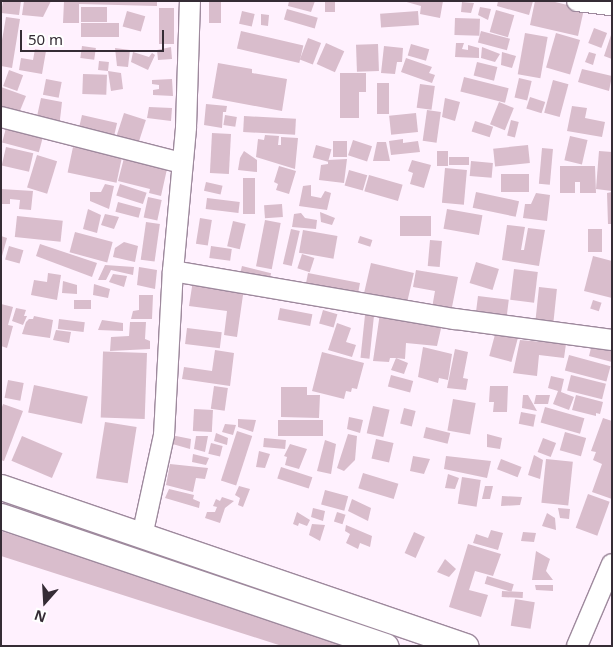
<!DOCTYPE html>
<style>
body{margin:0}
#map{position:relative;width:613px;height:647px;overflow:hidden;background:#fff1fe;font-family:"Noto Sans",sans-serif}
div>[style]{position:absolute}
.building>*{inset:0;background:#d9bdcc;transform-origin:0 0}
.roads{filter:drop-shadow(1px 0 #9e899d) drop-shadow(-1px 0 #9e899d) drop-shadow(0 1px #9e899d) drop-shadow(0 -1px #9e899d)}
.minor>*{height:20px;margin:-10px;padding:0 10px;transform-origin:10px;border-radius:10px;background:#fff}
.tertiary>*{height:25px;margin:-12.5px;padding:0 12.5px;transform-origin:12.5px;border-radius:12.5px;background:#fff}
span{translate:-50% -50%;white-space:nowrap;text-align:center;line-height:1.15;-webkit-text-stroke:4px #fff;paint-order:stroke}
.frame{position:absolute;inset:0;border:2px solid #352c35;pointer-events:none}
.north{position:absolute;left:20px;top:577px;width:50px;height:50px;-webkit-text-stroke:4px #fff;paint-order:stroke;rotate:199deg;font-size:14px;font-weight:700;line-height:20px;text-align:center;color:#352c35}
.north::after{content:'';display:block;margin:auto;width:18px;height:22px;background:#352c35;clip-path:polygon(50% 0,100% 100%,50% 72%,0 100%)}
.scale{position:absolute;left:20px;top:30px;width:144px;height:22px;box-sizing:border-box;border:2px solid #352c35;border-top:0;padding-left:6px;font-size:15px;line-height:18px;white-space:nowrap;color:#352c35;-webkit-text-stroke:4px #fff;paint-order:stroke}
</style>
<div id="map">
<div class="building">
<div style="clip-path:polygon(3px 1px,21px 1px,19px 15px,1px 13px)"></div>
<div style="clip-path:polygon(24px 1px,51px 1px,43px 17px,22px 15px)"></div>
<div style="clip-path:polygon(64px 1px,157px 1px,157px 6px,79px 4px,79px 23px,63px 23px)"></div>
<div style="left:209px;top:1px;width:12px;height:22px"></div>
<div style="clip-path:polygon(289px 1px,315px 1px,311px 12px,288px 6px)"></div>
<div style="left:325px;top:1px;width:10px;height:11px"></div>
<div style="clip-path:polygon(403px 1px,443px 1px,440px 18px,420px 14px,421px 6px)"></div>
<div style="clip-path:polygon(498px 1px,533px 1px,529px 15px,497px 6px)"></div>
<div style="clip-path:polygon(535px 1px,551px 1px,584px 9px,578px 36px,530px 25px)"></div>
<div style="clip-path:polygon(462px 2px,474px 3px,471px 13px,461px 12px)"></div>
<div style="left:81px;top:7px;width:26px;height:15px"></div>
<div style="clip-path:polygon(480px 7px,491px 9px,488px 20px,478px 15px)"></div>
<div style="left:159px;top:8px;width:15px;height:36px"></div>
<div style="left:287px;top:9px;width:32px;height:11px;rotate:16deg"></div>
<div style="left:496px;top:10px;width:19px;height:23px;rotate:16deg"></div>
<div style="left:127px;top:11px;width:19px;height:16px;rotate:16deg"></div>
<div style="left:242px;top:11px;width:13px;height:13px;rotate:13deg"></div>
<div style="left:418px;top:11px;width:14px;height:38px;rotate:86deg"></div>
<div style="clip-path:polygon(261px 14px,269px 15px,268px 26px,261px 25px)"></div>
<div style="clip-path:polygon(6px 17px,20px 19px,12px 68px,1px 66px,1px 46px)"></div>
<div style="left:455px;top:18px;width:25px;height:17px;rotate:2deg"></div>
<div style="left:119px;top:23px;width:14px;height:38px;rotate:90deg"></div>
<div style="left:594px;top:28px;width:14px;height:16px;rotate:21deg"></div>
<div style="left:241px;top:31px;width:64px;height:18px;rotate:13deg"></div>
<div style="left:481px;top:31px;width:30px;height:12px;rotate:15deg"></div>
<div style="left:525px;top:33px;width:23px;height:42px;rotate:10deg"></div>
<div style="left:556px;top:33px;width:25px;height:36px;rotate:16deg"></div>
<div style="clip-path:polygon(611px 35px,612px 35px,612px 59px,604px 56px)"></div>
<div style="left:308px;top:38px;width:14px;height:23px;rotate:21deg"></div>
<div style="left:326px;top:43px;width:20px;height:23px;rotate:24deg"></div>
<div style="clip-path:polygon(456px 43px,464px 43px,462px 49px,468px 50px,468px 45px,479px 48px,479px 58px,455px 57px)"></div>
<div style="left:378px;top:44px;width:27px;height:22px;rotate:88deg"></div>
<div style="left:411px;top:44px;width:19px;height:12px;rotate:16deg"></div>
<div style="left:82px;top:46px;width:14px;height:12px;rotate:8deg"></div>
<div style="clip-path:polygon(384px 46px,403px 48px,402px 62px,397px 62px,395px 74px,381px 73px)"></div>
<div style="clip-path:polygon(171px 47px,172px 59px,158px 60px,157px 50px)"></div>
<div style="clip-path:polygon(482px 47px,500px 54px,495px 62px,481px 58px)"></div>
<div style="clip-path:polygon(115px 48px,130px 50px,128px 67px,117px 66px)"></div>
<div style="clip-path:polygon(35px 49px,46px 51px,42px 74px,19px 70px,21px 58px,33px 60px)"></div>
<div style="clip-path:polygon(133px 52px,149px 57px,152px 53px,155px 55px,148px 70px,131px 62px)"></div>
<div style="clip-path:polygon(502px 52px,516px 56px,512px 68px,501px 65px)"></div>
<div style="clip-path:polygon(589px 52px,596px 54px,593px 65px,585px 62px)"></div>
<div style="clip-path:polygon(406px 58px,432px 67px,429px 73px,435px 75px,432px 83px,401px 72px)"></div>
<div style="left:99px;top:61px;width:10px;height:9px;rotate:6deg"></div>
<div style="left:477px;top:62px;width:21px;height:14px;rotate:14deg"></div>
<div style="clip-path:polygon(218px 63px,252px 69px,252px 73px,287px 79px,282px 111px,212px 98px)"></div>
<div style="clip-path:polygon(582px 69px,612px 76px,609px 91px,578px 82px)"></div>
<div style="left:9px;top:70px;width:15px;height:17px;rotate:20deg"></div>
<div style="clip-path:polygon(108px 71px,121px 73px,123px 89px,111px 91px)"></div>
<div style="clip-path:polygon(340px 73px,366px 73px,366px 92px,359px 92px,359px 118px,340px 118px)"></div>
<div style="left:83px;top:74px;width:24px;height:20px;rotate:2deg"></div>
<div style="left:464px;top:77px;width:46px;height:15px;rotate:14deg"></div>
<div style="left:519px;top:78px;width:13px;height:20px;rotate:13deg"></div>
<div style="left:46px;top:79px;width:16px;height:16px;rotate:11deg"></div>
<div style="clip-path:polygon(172px 79px,173px 96px,153px 95px,153px 90px,159px 89px,159px 85px,152px 84px,152px 80px)"></div>
<div style="left:553px;top:80px;width:16px;height:34px;rotate:15deg"></div>
<div style="left:377px;top:83px;width:12px;height:31px"></div>
<div style="left:420px;top:84px;width:15px;height:24px;rotate:8deg"></div>
<div style="clip-path:polygon(1px 87px,26px 96px,19px 113px,1px 112px)"></div>
<div style="left:530px;top:97px;width:16px;height:12px;rotate:18deg"></div>
<div style="clip-path:polygon(41px 98px,62px 102px,59px 128px,36px 121px)"></div>
<div style="clip-path:polygon(445px 98px,460px 102px,455px 121px,442px 117px)"></div>
<div style="left:499px;top:102px;width:16px;height:24px;rotate:22deg"></div>
<div style="clip-path:polygon(206px 104px,227px 106px,226px 112px,223px 112px,222px 128px,204px 125px)"></div>
<div style="clip-path:polygon(572px 106px,587px 108px,585px 118px,605px 122px,602px 137px,567px 131px)"></div>
<div style="clip-path:polygon(149px 107px,172px 108px,171px 121px,147px 118px)"></div>
<div style="left:427px;top:110px;width:14px;height:31px;rotate:8deg"></div>
<div style="left:124px;top:113px;width:23px;height:28px;rotate:18deg"></div>
<div style="left:416px;top:113px;width:19px;height:27px;rotate:84deg"></div>
<div style="left:82px;top:115px;width:36px;height:19px;rotate:13deg"></div>
<div style="left:225px;top:115px;width:12px;height:10px;rotate:9deg"></div>
<div style="left:244px;top:116px;width:52px;height:16px;rotate:3deg"></div>
<div style="left:511px;top:120px;width:8px;height:16px;rotate:14deg"></div>
<div style="left:475px;top:121px;width:19px;height:11px;rotate:18deg"></div>
<div style="left:6px;top:128px;width:38px;height:15px;rotate:15deg"></div>
<div style="left:212px;top:133px;width:19px;height:40px;rotate:3deg"></div>
<div style="clip-path:polygon(265px 135px,279px 136px,278px 145px,281px 145px,281px 137px,298px 138px,295px 169px,256px 157px,258px 139px,264px 140px)"></div>
<div style="left:570px;top:136px;width:18px;height:25px;rotate:13deg"></div>
<div style="clip-path:polygon(403px 139px,403px 143px,418px 141px,420px 152px,391px 155px,389px 141px)"></div>
<div style="left:353px;top:140px;width:20px;height:16px;rotate:18deg"></div>
<div style="left:333px;top:141px;width:14px;height:16px"></div>
<div style="clip-path:polygon(377px 142px,386px 142px,390px 161px,373px 161px)"></div>
<div style="left:316px;top:145px;width:16px;height:13px;rotate:15deg"></div>
<div style="left:528px;top:145px;width:18px;height:35px;rotate:84deg"></div>
<div style="left:6px;top:147px;width:28px;height:19px;rotate:13deg"></div>
<div style="left:73px;top:147px;width:50px;height:26px;rotate:12deg"></div>
<div style="left:542px;top:148px;width:11px;height:36px;rotate:5deg"></div>
<div style="clip-path:polygon(244px 151px,257px 160px,257px 172px,238px 170px,240px 158px)"></div>
<div style="left:437px;top:151px;width:11px;height:15px"></div>
<div style="clip-path:polygon(599px 151px,612px 152px,612px 191px,596px 189px)"></div>
<div style="left:37px;top:155px;width:21px;height:34px;rotate:17deg"></div>
<div style="left:469px;top:157px;width:8px;height:20px;rotate:90deg"></div>
<div style="clip-path:polygon(124px 158px,167px 169px,161px 196px,149px 193px,150px 189px,118px 181px)"></div>
<div style="clip-path:polygon(347px 159px,344px 183px,319px 180px,321px 165px,328px 164px,328px 160px)"></div>
<div style="clip-path:polygon(412px 160px,431px 165px,424px 188px,410px 184px,413px 173px,408px 171px)"></div>
<div style="left:471px;top:161px;width:22px;height:15px;rotate:5deg"></div>
<div style="clip-path:polygon(279px 166px,296px 171px,289px 194px,276px 190px,278px 184px,274px 182px)"></div>
<div style="clip-path:polygon(560px 166px,595px 166px,596px 193px,580px 193px,580px 182px,575px 182px,575px 193px,560px 193px)"></div>
<div style="left:445px;top:168px;width:22px;height:35px;rotate:5deg"></div>
<div style="left:349px;top:170px;width:19px;height:16px;rotate:16deg"></div>
<div style="left:529px;top:174px;width:18px;height:28px;rotate:90deg"></div>
<div style="left:369px;top:175px;width:35px;height:17px;rotate:16deg"></div>
<div style="left:243px;top:178px;width:12px;height:36px"></div>
<div style="left:206px;top:182px;width:17px;height:9px;rotate:13deg"></div>
<div style="clip-path:polygon(105px 184px,114px 186px,109px 209px,90px 201px,90px 192px,101px 192px)"></div>
<div style="left:120px;top:184px;width:28px;height:12px;rotate:18deg"></div>
<div style="clip-path:polygon(311px 185px,311px 196px,321px 198px,325px 191px,331px 193px,327px 210px,299px 206px,303px 186px)"></div>
<div style="clip-path:polygon(1px 189px,33px 191px,31px 210px,19px 209px,20px 200px,10px 199px,10px 204px,1px 204px)"></div>
<div style="left:476px;top:192px;width:44px;height:16px;rotate:12deg"></div>
<div style="clip-path:polygon(612px 192px,612px 224px,608px 224px,607px 193px)"></div>
<div style="clip-path:polygon(536px 193px,550px 195px,547px 221px,523px 218px,525px 204px,531px 204px)"></div>
<div style="left:148px;top:197px;width:14px;height:21px;rotate:12deg"></div>
<div style="left:207px;top:198px;width:33px;height:11px;rotate:7deg"></div>
<div style="left:118px;top:202px;width:24px;height:10px;rotate:15deg"></div>
<div style="left:282px;top:204px;width:13px;height:18px;rotate:86deg"></div>
<div style="clip-path:polygon(88px 209px,101px 215px,97px 233px,83px 229px)"></div>
<div style="left:447px;top:209px;width:36px;height:20px;rotate:10deg"></div>
<div style="clip-path:polygon(320px 212px,335px 218px,332px 225px,321px 222px)"></div>
<div style="clip-path:polygon(301px 213px,305px 218px,317px 220px,316px 229px,292px 227px,294px 214px)"></div>
<div style="clip-path:polygon(105px 214px,119px 217px,114px 229px,101px 225px)"></div>
<div style="left:17px;top:216px;width:46px;height:21px;rotate:6deg"></div>
<div style="left:400px;top:216px;width:31px;height:20px"></div>
<div style="left:200px;top:218px;width:12px;height:26px;rotate:9deg"></div>
<div style="left:265px;top:220px;width:16px;height:47px;rotate:11deg"></div>
<div style="left:233px;top:221px;width:13px;height:26px;rotate:13deg"></div>
<div style="left:146px;top:222px;width:14px;height:38px;rotate:8deg"></div>
<div style="clip-path:polygon(507px 225px,525px 227px,521px 250px,524px 250px,528px 228px,545px 230px,539px 266px,502px 260px)"></div>
<div style="left:291px;top:229px;width:9px;height:36px;rotate:13deg"></div>
<div style="left:588px;top:229px;width:14px;height:23px"></div>
<div style="left:303px;top:230px;width:35px;height:23px;rotate:10deg"></div>
<div style="left:75px;top:232px;width:39px;height:21px;rotate:15deg"></div>
<div style="clip-path:polygon(1px 236px,7px 238px,2px 256px,1px 256px)"></div>
<div style="left:360px;top:236px;width:13px;height:7px;rotate:18deg"></div>
<div style="left:430px;top:240px;width:12px;height:26px;rotate:5deg"></div>
<div style="clip-path:polygon(124px 242px,138px 246px,135px 262px,113px 257px,115px 248px)"></div>
<div style="clip-path:polygon(40px 244px,97px 263px,92px 277px,36px 256px)"></div>
<div style="left:9px;top:246px;width:15px;height:14px;rotate:16deg"></div>
<div style="left:211px;top:246px;width:21px;height:12px;rotate:8deg"></div>
<div style="left:302px;top:254px;width:13px;height:15px;rotate:18deg"></div>
<div style="clip-path:polygon(593px 256px,612px 261px,612px 298px,584px 291px)"></div>
<div style="left:476px;top:262px;width:24px;height:22px;rotate:17deg"></div>
<div style="left:371px;top:263px;width:44px;height:30px;rotate:13deg"></div>
<div style="clip-path:polygon(105px 265px,134px 267px,133px 275px,111px 270px,106px 280px,98px 280px)"></div>
<div style="left:242px;top:266px;width:30px;height:14px;rotate:14deg"></div>
<div style="clip-path:polygon(139px 267px,157px 270px,155px 289px,137px 285px)"></div>
<div style="left:514px;top:269px;width:24px;height:31px;rotate:7deg"></div>
<div style="clip-path:polygon(416px 270px,458px 277px,451px 312px,432px 308px,435px 291px,413px 287px)"></div>
<div style="clip-path:polygon(48px 273px,61px 275px,57px 300px,31px 295px,34px 280px,47px 282px)"></div>
<div style="left:308px;top:273px;width:53px;height:18px;rotate:11deg"></div>
<div style="clip-path:polygon(113px 274px,127px 276px,124px 287px,109px 282px)"></div>
<div style="clip-path:polygon(193px 280px,244px 288px,237px 337px,224px 335px,227px 311px,189px 306px)"></div>
<div style="clip-path:polygon(63px 281px,77px 285px,77px 294px,62px 293px)"></div>
<div style="clip-path:polygon(94px 284px,110px 289px,108px 298px,93px 295px)"></div>
<div style="left:539px;top:287px;width:18px;height:36px;rotate:6deg"></div>
<div style="clip-path:polygon(139px 295px,153px 295px,152px 319px,131px 319px,133px 311px,139px 310px)"></div>
<div style="left:478px;top:296px;width:31px;height:21px;rotate:7deg"></div>
<div style="left:74px;top:300px;width:17px;height:9px"></div>
<div style="left:593px;top:300px;width:9px;height:9px;rotate:18deg"></div>
<div style="clip-path:polygon(1px 304px,13px 307px,8px 325px,13px 326px,7px 348px,1px 346px)"></div>
<div style="clip-path:polygon(16px 308px,26px 310px,24px 316px,27px 316px,23px 325px,12px 321px)"></div>
<div style="left:280px;top:308px;width:33px;height:12px;rotate:11deg"></div>
<div style="left:323px;top:310px;width:15px;height:14px;rotate:16deg"></div>
<div style="clip-path:polygon(380px 313px,443px 320px,437px 346px,406px 343px,405px 359px,396px 358px,408px 363px,404px 374px,391px 370px,396px 358px,390px 358px,389px 362px,373px 361px)"></div>
<div style="left:365px;top:315px;width:9px;height:43px;rotate:6deg"></div>
<div style="clip-path:polygon(34px 316px,53px 320px,50px 338px,22px 334px,26px 322px,29px 319px,33px 319px)"></div>
<div style="left:59px;top:319px;width:26px;height:10px;rotate:7deg"></div>
<div style="clip-path:polygon(102px 320px,123px 323px,123px 331px,98px 330px)"></div>
<div style="clip-path:polygon(130px 322px,146px 322px,145px 339px,150px 341px,150px 349px,110px 351px,111px 337px,129px 336px)"></div>
<div style="clip-path:polygon(337px 323px,351px 328px,346px 342px,356px 345px,352px 357px,328px 350px)"></div>
<div style="left:497px;top:327px;width:23px;height:30px;rotate:15deg"></div>
<div style="left:187px;top:328px;width:35px;height:16px;rotate:7deg"></div>
<div style="clip-path:polygon(56px 330px,71px 332px,69px 343px,53px 340px)"></div>
<div style="clip-path:polygon(520px 340px,566px 344px,564px 358px,539px 355px,537px 376px,513px 373px)"></div>
<div style="clip-path:polygon(423px 347px,452px 354px,448px 380px,439px 378px,438px 383px,418px 377px)"></div>
<div style="clip-path:polygon(591px 348px,612px 351px,612px 362px,589px 356px)"></div>
<div style="clip-path:polygon(455px 349px,468px 352px,463px 378px,468px 379px,466px 390px,447px 388px)"></div>
<div style="clip-path:polygon(215px 350px,234px 353px,230px 386px,182px 379px,184px 367px,212px 371px)"></div>
<div style="clip-path:polygon(322px 352px,364px 363px,357px 389px,352px 388px,351px 392px,346px 391px,344px 399px,312px 391px)"></div>
<div style="left:147px;top:353px;width:66px;height:44px;rotate:92deg"></div>
<div style="left:569px;top:355px;width:43px;height:16px;rotate:15deg"></div>
<div style="left:391px;top:375px;width:23px;height:12px;rotate:15deg"></div>
<div style="left:571px;top:375px;width:36px;height:16px;rotate:14deg"></div>
<div style="clip-path:polygon(551px 376px,564px 379px,561px 392px,574px 397px,569px 410px,553px 404px,558px 391px,548px 388px)"></div>
<div style="left:8px;top:380px;width:16px;height:18px;rotate:11deg"></div>
<div style="left:34px;top:385px;width:55px;height:28px;rotate:12deg"></div>
<div style="left:214px;top:386px;width:14px;height:23px;rotate:8deg"></div>
<div style="clip-path:polygon(490px 386px,508px 386px,507px 412px,493px 412px,494px 402px,489px 402px)"></div>
<div style="clip-path:polygon(281px 387px,307px 387px,307px 395px,320px 395px,319px 418px,281px 417px)"></div>
<div style="clip-path:polygon(523px 395px,528px 395px,537px 411px,522px 408px)"></div>
<div style="clip-path:polygon(536px 395px,550px 395px,548px 404px,534px 404px)"></div>
<div style="clip-path:polygon(576px 395px,603px 402px,600px 414px,596px 413px,596px 416px,572px 410px)"></div>
<div style="left:453px;top:399px;width:23px;height:32px;rotate:10deg"></div>
<div style="clip-path:polygon(3px 404px,23px 411px,4px 461px,1px 460px,1px 410px)"></div>
<div style="left:373px;top:406px;width:17px;height:28px;rotate:13deg"></div>
<div style="left:545px;top:407px;width:41px;height:16px;rotate:16deg"></div>
<div style="left:404px;top:408px;width:12px;height:16px;rotate:14deg"></div>
<div style="left:194px;top:409px;width:19px;height:22px;rotate:3deg"></div>
<div style="left:521px;top:412px;width:15px;height:12px;rotate:11deg"></div>
<div style="clip-path:polygon(349px 417px,363px 420px,360px 433px,347px 429px)"></div>
<div style="clip-path:polygon(603px 418px,612px 421px,612px 499px,592px 492px,602px 464px,593px 460px,596px 452px,591px 451px)"></div>
<div style="clip-path:polygon(238px 419px,256px 420px,253px 432px,238px 427px)"></div>
<div style="left:278px;top:420px;width:45px;height:16px"></div>
<div style="left:105px;top:422px;width:32px;height:57px;rotate:9deg"></div>
<div style="clip-path:polygon(225px 424px,236px 425px,233px 435px,222px 432px)"></div>
<div style="left:426px;top:427px;width:25px;height:11px;rotate:14deg"></div>
<div style="left:237px;top:431px;width:16px;height:52px;rotate:18deg"></div>
<div style="left:565px;top:432px;width:22px;height:19px;rotate:16deg"></div>
<div style="clip-path:polygon(216px 433px,228px 438px,227px 445px,214px 441px)"></div>
<div style="clip-path:polygon(348px 434px,357px 436px,355px 460px,344px 471px,337px 468px)"></div>
<div style="clip-path:polygon(487px 434px,502px 438px,500px 449px,487px 447px)"></div>
<div style="clip-path:polygon(171px 435px,191px 439px,190px 449px,169px 443px)"></div>
<div style="left:22px;top:436px;width:44px;height:27px;rotate:23deg"></div>
<div style="clip-path:polygon(196px 436px,208px 436px,205px 452px,194px 449px)"></div>
<div style="left:264px;top:438px;width:22px;height:9px;rotate:5deg"></div>
<div style="left:543px;top:438px;width:14px;height:15px;rotate:21deg"></div>
<div style="left:376px;top:439px;width:18px;height:20px;rotate:13deg"></div>
<div style="clip-path:polygon(325px 440px,336px 444px,331px 474px,317px 471px)"></div>
<div style="left:211px;top:443px;width:12px;height:11px;rotate:14deg"></div>
<div style="clip-path:polygon(290px 444px,307px 449px,299px 469px,285px 465px,287px 457px,284px 456px)"></div>
<div style="clip-path:polygon(259px 451px,270px 454px,265px 468px,256px 467px)"></div>
<div style="clip-path:polygon(193px 454px,209px 458px,206px 465px,192px 462px)"></div>
<div style="clip-path:polygon(534px 455px,543px 460px,540px 479px,528px 475px)"></div>
<div style="clip-path:polygon(413px 456px,430px 459px,424px 474px,410px 471px)"></div>
<div style="clip-path:polygon(446px 456px,491px 461px,487px 478px,444px 469px)"></div>
<div style="left:501px;top:459px;width:22px;height:11px;rotate:21deg"></div>
<div style="left:546px;top:459px;width:27px;height:44px;rotate:6deg"></div>
<div style="clip-path:polygon(170px 464px,208px 468px,205px 479px,196px 478px,193px 492px,166px 485px)"></div>
<div style="left:281px;top:467px;width:33px;height:12px;rotate:18deg"></div>
<div style="left:363px;top:473px;width:37px;height:16px;rotate:17deg"></div>
<div style="clip-path:polygon(448px 474px,459px 478px,455px 489px,445px 488px)"></div>
<div style="left:462px;top:477px;width:19px;height:27px;rotate:9deg"></div>
<div style="clip-path:polygon(239px 486px,250px 489px,243px 507px,238px 505px,240px 498px,235px 495px)"></div>
<div style="clip-path:polygon(485px 486px,493px 486px,490px 499px,482px 499px)"></div>
<div style="clip-path:polygon(169px 489px,194px 495px,193px 499px,200px 502px,199px 508px,165px 498px)"></div>
<div style="left:325px;top:490px;width:24px;height:15px;rotate:15deg"></div>
<div style="left:588px;top:494px;width:23px;height:36px;rotate:20deg"></div>
<div style="clip-path:polygon(502px 496px,522px 497px,520px 505px,501px 506px)"></div>
<div style="clip-path:polygon(222px 497px,234px 501px,225px 508px,220px 523px,205px 518px,207px 512px,215px 512px,217px 507px,213px 506px,216px 499px,220px 501px)"></div>
<div style="clip-path:polygon(352px 499px,371px 508px,368px 521px,348px 511px)"></div>
<div style="clip-path:polygon(313px 508px,325px 511px,323px 521px,311px 517px)"></div>
<div style="clip-path:polygon(558px 508px,570px 509px,569px 519px,560px 518px)"></div>
<div style="clip-path:polygon(297px 512px,310px 520px,307px 526px,299px 523px,298px 526px,293px 524px)"></div>
<div style="left:337px;top:512px;width:9px;height:10px;rotate:18deg"></div>
<div style="clip-path:polygon(547px 513px,555px 518px,556px 530px,542px 526px)"></div>
<div style="clip-path:polygon(312px 524px,325px 525px,320px 541px,309px 535px)"></div>
<div style="clip-path:polygon(346px 525px,372px 536px,370px 547px,360px 543px,358px 549px,346px 543px,350px 534px,345px 531px)"></div>
<div style="clip-path:polygon(491px 530px,503px 533px,498px 550px,473px 543px,476px 534px,488px 538px)"></div>
<div style="clip-path:polygon(1px 531px,359px 645px,359px 646px,282px 646px,1px 556px)"></div>
<div style="left:414px;top:532px;width:12px;height:23px;rotate:24deg"></div>
<div style="clip-path:polygon(523px 532px,536px 533px,534px 542px,521px 541px)"></div>
<div style="clip-path:polygon(468px 544px,501px 554px,493px 576px,475px 571px,469px 590px,488px 595px,481px 617px,449px 607px)"></div>
<div style="clip-path:polygon(536px 551px,550px 559px,546px 571px,553px 580px,532px 580px)"></div>
<div style="clip-path:polygon(445px 559px,456px 569px,449px 577px,437px 572px)"></div>
<div style="left:487px;top:576px;width:28px;height:8px;rotate:17deg"></div>
<div style="clip-path:polygon(535px 585px,553px 585px,553px 591px,536px 590px)"></div>
<div style="left:502px;top:591px;width:21px;height:6px;rotate:3deg"></div>
<div style="left:515px;top:599px;width:20px;height:27px;rotate:9deg"></div>
</div>
<div class="roads">
<div class="minor">
<div style="left:577px;top:1px;width:35px;rotate:7deg"></div>
<div style="left:1px;top:117px;width:187px;rotate:14.3deg"></div>
<div style="left:173px;top:271px;width:286px;rotate:9.7deg"></div>
<div style="left:455px;top:319px;width:158px;rotate:7.6deg"></div>
<div style="left:142px;top:536px;width:103px;rotate:-77.7deg"></div>
<div style="left:164px;top:435px;width:164px;rotate:-86.9deg"></div>
<div style="left:173px;top:271px;width:145px;rotate:-84.8deg"></div>
<div style="left:186px;top:127px;width:126px;rotate:-88.2deg"></div>
<div style="left:577px;top:646px;width:89px;rotate:-66.9deg"></div>
</div>
<div class="tertiary">
<div style="left:1px;top:487px;width:491px;rotate:18.9deg"></div>
<div style="left:1px;top:516px;width:406px;rotate:18.7deg"></div>
</div>
</div>
<div class="frame"></div>
<div class="north">N</div>
<div class="scale">50 m</div>
</div>
